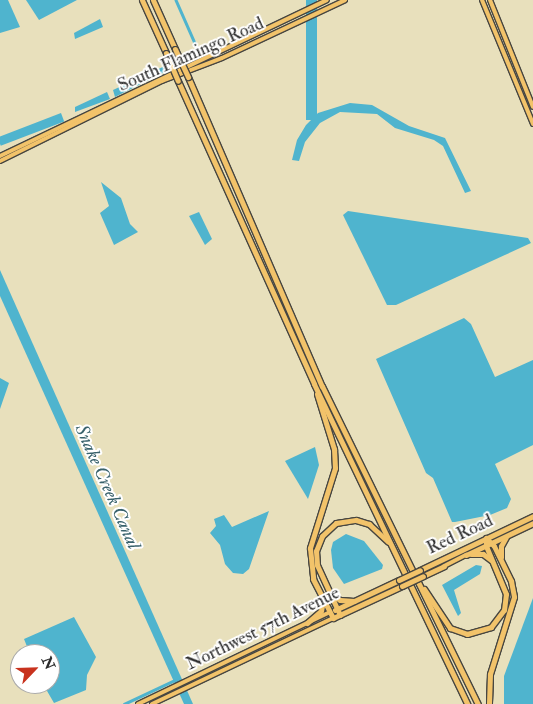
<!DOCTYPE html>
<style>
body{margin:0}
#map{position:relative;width:533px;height:704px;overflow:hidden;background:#e8e0bc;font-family:"IM FELL Double Pica",serif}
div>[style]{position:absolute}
.water>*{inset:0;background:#4fb4ce;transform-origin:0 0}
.canal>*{height:2.5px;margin:-1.25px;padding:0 1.25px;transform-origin:1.25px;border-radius:1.25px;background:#4fb4ce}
.roads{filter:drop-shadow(1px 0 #474641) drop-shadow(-1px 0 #474641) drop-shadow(0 1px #474641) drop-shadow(0 -1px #474641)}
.major>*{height:4px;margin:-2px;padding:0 2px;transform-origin:2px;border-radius:2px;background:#f2c36a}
.highway>*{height:5px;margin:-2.5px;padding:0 2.5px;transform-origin:2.5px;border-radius:2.5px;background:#f2c36a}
.bridges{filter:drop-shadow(1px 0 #474641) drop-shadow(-1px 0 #474641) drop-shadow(0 1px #474641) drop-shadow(0 -1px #474641)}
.highway-bridge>*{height:5px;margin:-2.5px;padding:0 2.5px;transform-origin:2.5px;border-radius:2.5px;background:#f2c36a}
span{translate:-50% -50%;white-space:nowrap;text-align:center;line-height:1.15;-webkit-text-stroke:4px #fff;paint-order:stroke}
.street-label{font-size:18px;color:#2b2b2b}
.water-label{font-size:19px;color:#39626c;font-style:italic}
.north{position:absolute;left:10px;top:644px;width:50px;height:50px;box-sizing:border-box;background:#fff;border:1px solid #aaa;border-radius:50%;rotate:66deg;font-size:14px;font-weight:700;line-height:20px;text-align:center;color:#2b2b2b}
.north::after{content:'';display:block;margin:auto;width:18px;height:22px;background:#c8321e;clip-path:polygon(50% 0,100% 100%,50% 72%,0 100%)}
</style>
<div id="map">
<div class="water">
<div style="clip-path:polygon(0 0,8px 0,20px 27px,0 33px)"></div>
<div style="clip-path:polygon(26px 0,77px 0,39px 20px)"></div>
<div style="left:306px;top:0;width:11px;height:120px"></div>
<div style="clip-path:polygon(100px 19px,103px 27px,75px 39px,74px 33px)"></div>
<div style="clip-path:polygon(167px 65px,169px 70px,115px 97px,113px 90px)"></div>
<div style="clip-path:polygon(107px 92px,110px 99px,75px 112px,75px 107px)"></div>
<div style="clip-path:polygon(350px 103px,372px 105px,409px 126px,445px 138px,471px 191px,465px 193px,443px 146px,434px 140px,395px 128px,377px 114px,340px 112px,320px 123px,305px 142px,299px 161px,292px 160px,297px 140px,306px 125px,318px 113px)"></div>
<div style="left:61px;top:113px;width:9px;height:68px;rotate:69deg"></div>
<div style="clip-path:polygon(101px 182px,121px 198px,130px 224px,138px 232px,114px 245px,100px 213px,109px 206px)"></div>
<div style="clip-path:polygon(348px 211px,528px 238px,531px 243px,396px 305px,387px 305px,343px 215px)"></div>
<div style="clip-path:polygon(199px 212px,212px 239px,205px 245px,189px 216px)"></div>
<div style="clip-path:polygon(0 270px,193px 704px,184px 704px,0 296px)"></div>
<div style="clip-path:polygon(464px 318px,471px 324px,495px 377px,533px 360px,533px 445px,495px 464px,511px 499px,507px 508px,490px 515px,455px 522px,452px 522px,433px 478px,426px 473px,376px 359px)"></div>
<div style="clip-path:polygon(0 378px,9px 383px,0 409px)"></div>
<div style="clip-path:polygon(315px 447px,319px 465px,308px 499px,285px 461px)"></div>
<div style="clip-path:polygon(269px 511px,249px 569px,243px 574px,233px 573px,225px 564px,220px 545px,210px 533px,216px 526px,214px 519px,224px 515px,232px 527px)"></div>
<div style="clip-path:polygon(346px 534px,364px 541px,383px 565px,382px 569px,344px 584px,333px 568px,331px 550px,333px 542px)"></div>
<div style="clip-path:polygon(476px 565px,482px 566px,480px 574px,454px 590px,461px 613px,458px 616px,442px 585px)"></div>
<div style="clip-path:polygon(533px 598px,533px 704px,504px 704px,504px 676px)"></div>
<div style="clip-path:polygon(74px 617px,96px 657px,87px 675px,86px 690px,54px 703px,43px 684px,50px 684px,50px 654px,30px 654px,24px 639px)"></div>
</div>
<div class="canal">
<div style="left:176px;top:0;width:47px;rotate:66.2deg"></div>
<div style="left:171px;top:66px;width:12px;rotate:-24deg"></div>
<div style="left:124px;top:704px;width:56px;rotate:-25.2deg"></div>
</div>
<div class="roads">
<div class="major">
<div style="left:482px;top:0;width:134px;rotate:67.6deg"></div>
<div style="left:490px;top:0;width:115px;rotate:68.1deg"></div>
<div style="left:0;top:156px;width:362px;rotate:-25.5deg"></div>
<div style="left:0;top:161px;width:181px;rotate:-26.3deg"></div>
<div style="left:162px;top:81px;width:64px;rotate:-21deg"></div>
<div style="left:222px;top:58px;width:136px;rotate:-25.2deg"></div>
<div style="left:444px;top:566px;width:25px;rotate:-27deg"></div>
<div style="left:138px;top:704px;width:213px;rotate:-25.6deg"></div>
<div style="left:152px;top:704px;width:200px;rotate:-25.4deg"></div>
</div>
<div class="highway">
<div style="left:142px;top:0;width:58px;rotate:65.6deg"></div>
<div style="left:153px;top:0;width:54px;rotate:65.8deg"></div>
<div style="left:188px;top:77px;width:337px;rotate:66.6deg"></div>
<div style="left:322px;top:386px;width:354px;rotate:63.9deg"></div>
<div style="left:178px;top:81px;width:332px;rotate:65.8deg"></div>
<div style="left:314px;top:384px;width:355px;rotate:64.4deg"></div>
<div style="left:317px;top:394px;width:58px;rotate:72.8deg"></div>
<div style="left:334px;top:449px;width:19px;rotate:87deg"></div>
<div style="left:335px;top:468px;width:84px;rotate:107.4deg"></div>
<div style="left:310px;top:548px;width:31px;rotate:84deg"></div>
<div style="left:313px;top:579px;width:44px;rotate:62.9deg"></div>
<div style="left:333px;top:618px;width:76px;rotate:-24.9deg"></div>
<div style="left:486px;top:538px;width:11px;rotate:45deg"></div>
<div style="left:494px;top:546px;width:39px;rotate:64deg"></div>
<div style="left:511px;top:581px;width:16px;rotate:79deg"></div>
<div style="left:514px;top:597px;width:81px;rotate:107.3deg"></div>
<div style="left:490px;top:674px;width:30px;rotate:92deg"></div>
<div style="left:471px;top:554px;width:12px"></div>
<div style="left:483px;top:554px;width:10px;rotate:37deg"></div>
<div style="left:466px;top:555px;width:74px;rotate:-25.5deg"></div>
<div style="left:501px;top:557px;width:11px;rotate:-90deg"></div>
<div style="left:501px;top:546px;width:10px;rotate:-61deg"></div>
<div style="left:420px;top:570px;width:125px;rotate:-25.5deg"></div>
<div style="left:423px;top:576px;width:23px;rotate:-25deg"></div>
<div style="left:424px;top:589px;width:47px;rotate:56.3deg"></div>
<div style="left:450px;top:628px;width:18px;rotate:19deg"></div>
<div style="left:467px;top:634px;width:25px;rotate:-16deg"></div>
<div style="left:491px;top:627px;width:21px;rotate:-53deg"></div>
<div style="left:504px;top:610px;width:16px;rotate:-83deg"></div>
<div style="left:506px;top:594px;width:52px;rotate:-112.6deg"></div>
<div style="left:486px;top:546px;width:8px;rotate:-90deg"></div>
<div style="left:332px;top:595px;width:9px;rotate:32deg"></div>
<div style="left:340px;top:600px;width:14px;rotate:4deg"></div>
<div style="left:335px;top:610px;width:71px;rotate:-25.1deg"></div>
<div style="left:340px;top:615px;width:55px;rotate:-114.7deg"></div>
<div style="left:317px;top:565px;width:14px;rotate:-94deg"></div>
<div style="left:316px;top:551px;width:16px;rotate:-68deg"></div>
<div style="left:322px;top:536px;width:19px;rotate:-43deg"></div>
<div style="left:336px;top:523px;width:20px;rotate:-9deg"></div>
<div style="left:356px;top:520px;width:14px;rotate:17deg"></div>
<div style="left:369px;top:524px;width:26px;rotate:43deg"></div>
<div style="left:307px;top:623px;width:18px;rotate:-41deg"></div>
<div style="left:321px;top:611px;width:10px;rotate:-79deg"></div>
</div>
</div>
<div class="bridges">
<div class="highway-bridge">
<div style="left:175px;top:49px;width:31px;rotate:65deg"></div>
<div style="left:166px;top:53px;width:30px;rotate:67deg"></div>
<div style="left:399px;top:580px;width:23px;rotate:-25deg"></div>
<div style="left:402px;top:586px;width:23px;rotate:-25deg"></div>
</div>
</div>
<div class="street-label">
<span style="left:191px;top:55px;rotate:-24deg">South Flamingo Road</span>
<span style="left:460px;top:535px;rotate:-25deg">Red Road</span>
<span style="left:263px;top:629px;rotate:-26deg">Northwest 57th Avenue</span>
</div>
<div class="water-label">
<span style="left:107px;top:487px;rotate:66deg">Snake Creek Canal</span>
</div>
<div class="north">N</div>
</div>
